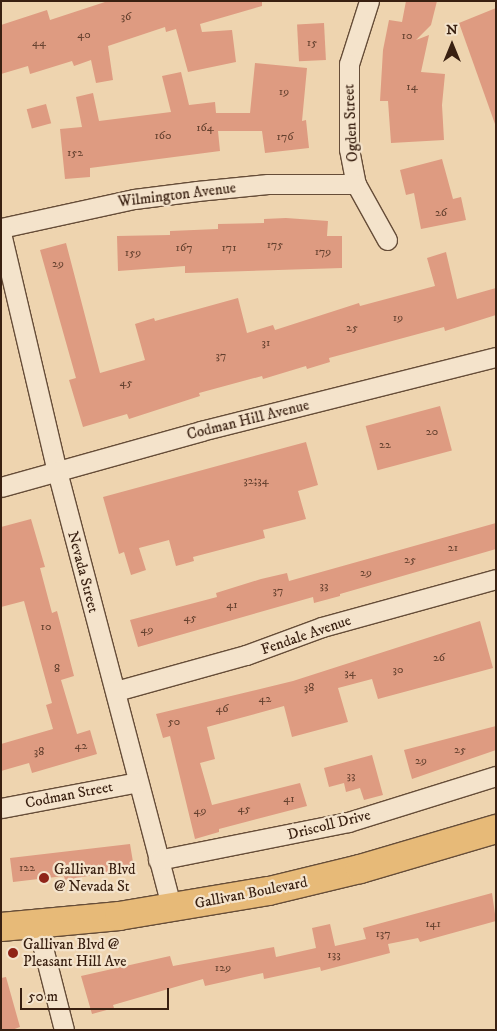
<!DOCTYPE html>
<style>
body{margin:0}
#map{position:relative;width:497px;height:1031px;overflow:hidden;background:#eed4af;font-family:"IM FELL DW Pica",serif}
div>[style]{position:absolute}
.building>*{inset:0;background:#de9b81;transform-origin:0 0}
.roads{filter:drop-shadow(1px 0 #664d38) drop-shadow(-1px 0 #664d38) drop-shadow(0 1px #664d38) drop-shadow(0 -1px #664d38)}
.street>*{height:19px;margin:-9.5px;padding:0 9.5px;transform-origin:9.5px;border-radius:9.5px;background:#f4e3cb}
.highway>*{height:28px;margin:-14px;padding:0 14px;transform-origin:14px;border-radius:14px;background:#e7ba78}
.dots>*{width:14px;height:14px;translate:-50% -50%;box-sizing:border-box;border:2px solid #f4e3cb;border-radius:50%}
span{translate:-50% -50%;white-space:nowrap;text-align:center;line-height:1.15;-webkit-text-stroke:4.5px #f4e3cb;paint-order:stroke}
.number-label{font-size:12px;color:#623f2d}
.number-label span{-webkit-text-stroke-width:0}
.street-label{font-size:15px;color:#392011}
.poi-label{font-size:15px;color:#392011}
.left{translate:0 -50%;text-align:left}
.frame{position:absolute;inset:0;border:2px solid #392011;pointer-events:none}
.north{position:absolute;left:427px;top:20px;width:50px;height:50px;-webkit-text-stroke:4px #f4e3cb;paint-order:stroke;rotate:0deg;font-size:14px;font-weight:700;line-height:20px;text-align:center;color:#392011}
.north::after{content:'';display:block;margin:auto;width:18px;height:22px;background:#392011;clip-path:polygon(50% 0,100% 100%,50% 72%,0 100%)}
.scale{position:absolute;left:20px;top:988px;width:149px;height:22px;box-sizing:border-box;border:2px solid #392011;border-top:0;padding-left:6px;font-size:15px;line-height:18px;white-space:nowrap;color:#392011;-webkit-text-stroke:4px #f4e3cb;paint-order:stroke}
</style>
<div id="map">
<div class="building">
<div style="clip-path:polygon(108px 1px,262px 1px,262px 6px,200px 24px,202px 32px,232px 30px,236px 62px,188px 72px,176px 29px,166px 32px,165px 27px,108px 46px,113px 80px,96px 83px,91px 60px,74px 66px,72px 61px,30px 74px,28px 66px,1px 74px,1px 25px,47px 10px,50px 20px)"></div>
<div style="clip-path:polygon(406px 1px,437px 1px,431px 25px,416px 40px,429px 35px,421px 72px,445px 74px,442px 105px,444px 140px,391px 143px,388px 101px,380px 101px,383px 50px,389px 20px,402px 22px)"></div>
<div style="clip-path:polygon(496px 8px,496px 124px,495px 124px,459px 23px)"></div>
<div style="left:324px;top:23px;width:37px;height:27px;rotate:87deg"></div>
<div style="clip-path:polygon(255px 63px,307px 68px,302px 121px,306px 120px,309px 148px,265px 153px,262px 131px,218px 131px,220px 151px,90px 168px,90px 177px,65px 179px,60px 129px,82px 127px,76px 97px,93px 93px,99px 121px,171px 112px,162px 76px,181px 72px,189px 105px,215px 102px,216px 113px,250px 113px)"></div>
<div style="left:46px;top:104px;width:20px;height:20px;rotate:75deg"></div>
<div style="clip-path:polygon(442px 159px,453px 199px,461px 197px,466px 220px,421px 229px,414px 193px,406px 195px,400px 170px)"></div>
<div style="clip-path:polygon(286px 218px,328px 221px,327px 236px,342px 236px,342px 268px,185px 273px,185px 266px,118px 271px,117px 236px,170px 235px,170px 231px,218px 229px,218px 224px,264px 223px,264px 219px)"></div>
<div style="clip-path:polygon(66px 243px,100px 373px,145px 360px,135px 324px,154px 318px,155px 321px,238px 298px,247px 333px,273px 325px,275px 330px,359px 303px,360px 306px,435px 286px,427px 258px,446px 252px,457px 299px,496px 288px,496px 315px,445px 331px,444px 327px,329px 358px,330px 362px,307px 369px,306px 366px,263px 379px,262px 376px,199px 393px,200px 396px,129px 419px,127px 414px,83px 427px,69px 380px,76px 378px,40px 250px)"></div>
<div style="left:440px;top:406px;width:46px;height:77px;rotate:75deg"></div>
<div style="clip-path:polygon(306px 442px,318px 485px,298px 491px,306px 519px,263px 530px,265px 538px,193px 557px,194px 561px,176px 566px,169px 540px,139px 548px,146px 570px,131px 575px,124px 552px,119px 554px,103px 497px)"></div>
<div style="clip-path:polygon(31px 519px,45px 567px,40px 568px,52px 613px,57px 611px,74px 676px,61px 680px,77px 734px,90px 730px,97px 754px,32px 773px,29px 763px,1px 771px,1px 744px,53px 729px,46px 705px,52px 703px,24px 601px,1px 607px,1px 527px)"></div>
<div style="clip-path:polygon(496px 523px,496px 549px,340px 594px,340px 596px,314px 603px,313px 597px,138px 647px,130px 620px,217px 597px,216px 593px,261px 579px,287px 573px,289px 581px)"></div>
<div style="clip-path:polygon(480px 621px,493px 668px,378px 699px,372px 679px,338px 688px,348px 722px,292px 737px,284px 706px,207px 727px,215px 759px,200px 763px,212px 805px,300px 783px,307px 806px,219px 829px,219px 832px,195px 839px,170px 736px,163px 738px,156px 714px,293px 681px)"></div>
<div style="clip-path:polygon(496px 726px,496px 750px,412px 779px,404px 750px)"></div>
<div style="clip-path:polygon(372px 755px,383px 795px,364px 800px,360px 788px,346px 792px,344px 783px,329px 787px,324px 768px)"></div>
<div style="clip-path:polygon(130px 844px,134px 868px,65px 880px,64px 876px,13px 882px,10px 858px)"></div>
<div style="clip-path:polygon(492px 893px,496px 921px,420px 942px,418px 938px,388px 944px,390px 953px,321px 971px,320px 967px,264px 979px,263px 973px,205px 986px,203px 979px,113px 1005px,114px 1008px,92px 1014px,81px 976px,170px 956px,173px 966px,274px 947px,276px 957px,316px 948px,312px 928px,330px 924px,335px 946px,366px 939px,363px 928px)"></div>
<div style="clip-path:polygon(6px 977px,20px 1027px,12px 1030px,1px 1030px,1px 978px)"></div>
</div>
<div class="roads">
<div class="street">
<div style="left:369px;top:1px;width:66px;rotate:107.6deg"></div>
<div style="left:349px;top:64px;width:85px;rotate:90deg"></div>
<div style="left:349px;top:149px;width:36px;rotate:79deg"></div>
<div style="left:356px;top:184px;width:64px;rotate:61deg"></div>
<div style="left:1px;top:228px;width:136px;rotate:-12.3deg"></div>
<div style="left:134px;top:199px;width:64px;rotate:-7.2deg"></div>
<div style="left:197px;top:191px;width:71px;rotate:-5.6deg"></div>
<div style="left:268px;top:184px;width:88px"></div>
<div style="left:1px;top:233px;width:244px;rotate:76.8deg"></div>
<div style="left:57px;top:471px;width:452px;rotate:75.3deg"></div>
<div style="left:1px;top:487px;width:208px;rotate:-15.6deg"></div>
<div style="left:201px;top:431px;width:304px;rotate:-14.1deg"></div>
<div style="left:116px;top:691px;width:135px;rotate:-15.5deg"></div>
<div style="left:246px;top:655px;width:81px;rotate:-20.2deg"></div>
<div style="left:322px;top:627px;width:180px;rotate:-15.4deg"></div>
<div style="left:1px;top:808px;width:139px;rotate:-10.7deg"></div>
<div style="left:158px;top:860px;width:194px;rotate:-11.3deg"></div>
<div style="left:348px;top:822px;width:155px;rotate:-17.3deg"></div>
<div style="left:37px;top:924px;width:109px;rotate:75.7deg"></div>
</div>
<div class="highway">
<div style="left:1px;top:927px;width:119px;rotate:-5.3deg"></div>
<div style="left:119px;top:916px;width:152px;rotate:-9.5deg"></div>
<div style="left:269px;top:891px;width:94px;rotate:-13.6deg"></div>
<div style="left:360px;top:869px;width:142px;rotate:-16.4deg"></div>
</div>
</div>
<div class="dots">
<div style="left:44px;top:878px;background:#8f2418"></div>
<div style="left:13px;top:953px;background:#8f2418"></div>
</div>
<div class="number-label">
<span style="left:126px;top:17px">36</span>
<span style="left:84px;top:35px">40</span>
<span style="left:407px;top:36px">10</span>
<span style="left:39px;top:43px">44</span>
<span style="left:312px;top:43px">15</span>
<span style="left:412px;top:87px">14</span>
<span style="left:284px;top:92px">19</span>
<span style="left:205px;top:128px">164</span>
<span style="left:163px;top:136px">160</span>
<span style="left:285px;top:137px">176</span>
<span style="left:75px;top:153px">152</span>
<span style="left:441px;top:213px">26</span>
<span style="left:275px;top:245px">175</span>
<span style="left:184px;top:248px">167</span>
<span style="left:229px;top:248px">171</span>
<span style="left:323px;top:252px">179</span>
<span style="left:133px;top:253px">159</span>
<span style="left:58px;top:264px">29</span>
<span style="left:398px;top:318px">19</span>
<span style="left:352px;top:328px">25</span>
<span style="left:266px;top:343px">31</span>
<span style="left:221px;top:356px">37</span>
<span style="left:126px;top:383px">45</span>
<span style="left:432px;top:432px">20</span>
<span style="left:385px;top:445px">22</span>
<span style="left:256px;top:481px">32;34</span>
<span style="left:453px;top:548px">21</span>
<span style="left:410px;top:560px">25</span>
<span style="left:366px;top:573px">29</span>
<span style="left:324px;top:586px">33</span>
<span style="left:278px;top:591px">37</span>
<span style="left:232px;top:605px">41</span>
<span style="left:190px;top:618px">45</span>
<span style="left:46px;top:627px">10</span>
<span style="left:147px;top:630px">49</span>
<span style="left:439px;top:658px">26</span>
<span style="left:57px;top:669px">8</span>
<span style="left:398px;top:670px">30</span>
<span style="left:350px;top:673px">34</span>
<span style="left:309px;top:688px">38</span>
<span style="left:265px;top:699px">42</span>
<span style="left:222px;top:709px">46</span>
<span style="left:174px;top:722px">50</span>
<span style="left:81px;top:746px">42</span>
<span style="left:460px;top:750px">25</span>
<span style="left:39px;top:752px">38</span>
<span style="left:421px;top:761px">29</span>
<span style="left:351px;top:776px">33</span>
<span style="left:289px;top:799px">41</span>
<span style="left:244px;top:809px">45</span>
<span style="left:200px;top:811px">49</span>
<span style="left:27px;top:868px">122</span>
<span style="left:433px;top:924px">141</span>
<span style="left:383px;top:934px">137</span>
<span style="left:334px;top:955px">133</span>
<span style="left:223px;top:968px">129</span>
</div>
<div class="street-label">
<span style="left:351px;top:123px;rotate:-93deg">Ogden Street</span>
<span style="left:177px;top:195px;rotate:-7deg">Wilmington Avenue</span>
<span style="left:248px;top:420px;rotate:-14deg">Codman Hill Avenue</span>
<span style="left:83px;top:572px;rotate:75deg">Nevada Street</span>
<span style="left:306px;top:635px;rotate:-19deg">Fendale Avenue</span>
<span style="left:69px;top:795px;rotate:-11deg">Codman Street</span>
<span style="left:329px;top:825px;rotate:-14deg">Driscoll Drive</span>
<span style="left:251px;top:893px;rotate:-11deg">Gallivan Boulevard</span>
</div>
<div class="poi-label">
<span class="left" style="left:54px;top:878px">Gallivan Blvd<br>@ Nevada St</span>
<span class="left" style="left:23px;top:953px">Gallivan Blvd @<br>Pleasant Hill Ave</span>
</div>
<div class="frame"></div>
<div class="north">N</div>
<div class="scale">50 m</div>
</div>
